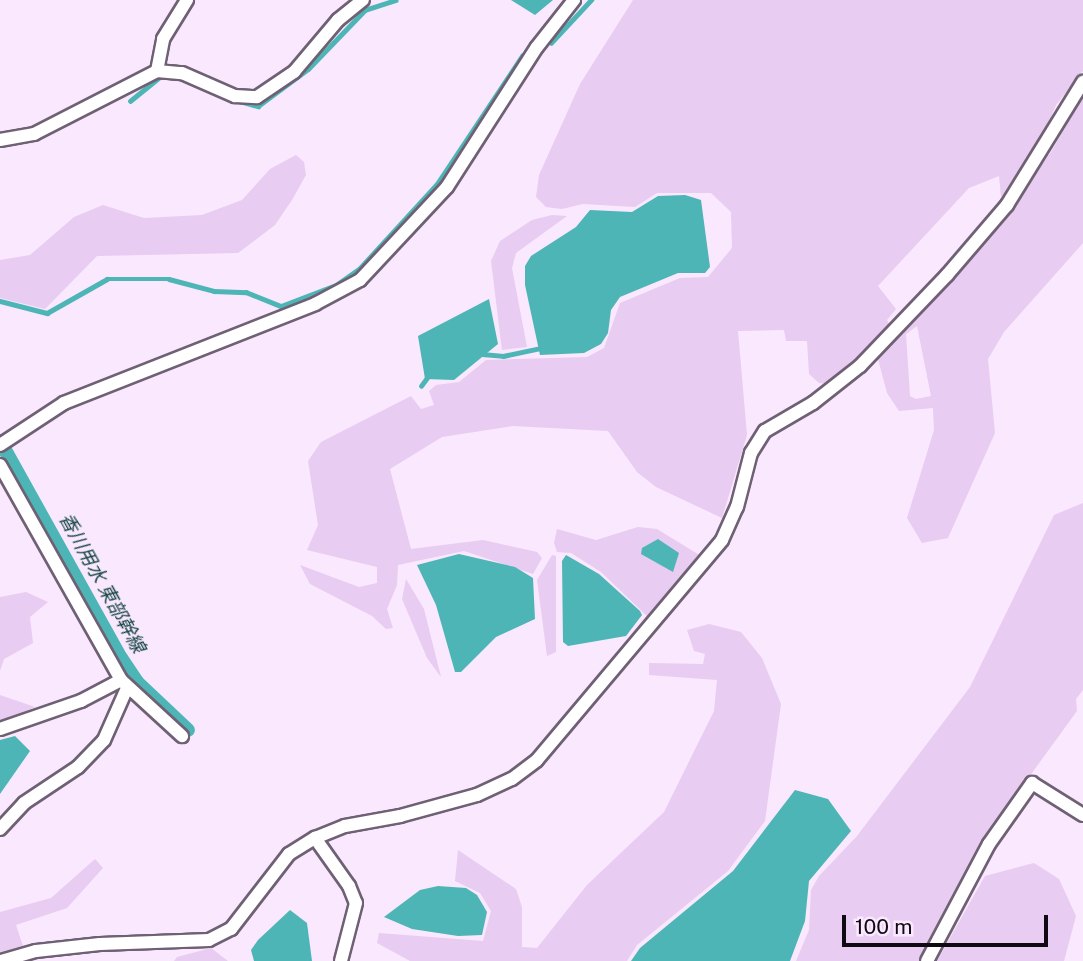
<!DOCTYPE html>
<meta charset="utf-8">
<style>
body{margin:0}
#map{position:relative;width:1083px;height:961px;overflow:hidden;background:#f9e8fe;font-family:"Public Sans","Noto Sans JP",sans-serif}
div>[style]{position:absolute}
.green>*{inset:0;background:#e8ccf1}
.water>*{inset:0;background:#4db5b5}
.stream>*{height:4.5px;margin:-2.25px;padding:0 2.25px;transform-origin:2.25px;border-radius:2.25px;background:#4db5b5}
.canal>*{height:14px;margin:-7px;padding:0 7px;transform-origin:7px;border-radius:7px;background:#4db5b5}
.roads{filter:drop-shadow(2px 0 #6f6174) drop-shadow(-2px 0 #6f6174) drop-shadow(0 2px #6f6174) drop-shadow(0 -2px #6f6174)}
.minor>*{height:12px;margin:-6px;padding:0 6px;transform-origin:6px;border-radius:6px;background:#fff}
span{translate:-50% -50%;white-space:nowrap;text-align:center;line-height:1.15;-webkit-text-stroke:5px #f9e8fe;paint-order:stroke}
.water-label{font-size:19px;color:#164545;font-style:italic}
.scale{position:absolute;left:842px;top:915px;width:206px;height:32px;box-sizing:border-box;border:4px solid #100b12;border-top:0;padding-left:9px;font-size:21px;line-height:24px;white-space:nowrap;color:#100b12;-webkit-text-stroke:5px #f9e8fe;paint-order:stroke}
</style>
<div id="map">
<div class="green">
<div style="clip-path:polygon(633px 0,1083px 0,1083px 71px,1056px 105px,1042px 137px,1007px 194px,1001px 197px,999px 176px,969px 188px,878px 286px,896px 309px,887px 320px,890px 326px,830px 384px,819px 383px,809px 374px,807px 341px,786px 341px,784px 330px,738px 331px,747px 435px,722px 518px,656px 487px,637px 472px,608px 431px,513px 426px,442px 437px,390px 469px,411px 549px,483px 540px,537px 552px,542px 558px,533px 574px,464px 551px,398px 565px,397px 585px,387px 609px,393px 628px,386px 629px,372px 616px,310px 584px,300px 565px,359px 587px,377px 583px,377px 567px,307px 550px,318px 525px,308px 461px,321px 442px,411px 396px,421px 409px,434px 405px,429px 391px,436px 385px,459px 382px,486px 360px,587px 357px,604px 348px,620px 303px,680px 278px,708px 277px,732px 248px,731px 212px,711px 193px,657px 193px,635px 207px,583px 204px,562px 209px,546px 207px,536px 197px,539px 175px,580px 84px)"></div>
<div style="clip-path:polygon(evenodd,1083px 96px,1083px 243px,1004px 332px,988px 359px,995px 433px,948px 538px,922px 543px,907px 518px,934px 430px,933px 408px,899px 411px,887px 393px,878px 359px,991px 236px,1051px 152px,1083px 96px,917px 326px,931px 396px,916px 399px,910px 396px,906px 334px,917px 326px)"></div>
<div style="clip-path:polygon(296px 155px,304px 162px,306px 175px,292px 200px,275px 225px,238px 253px,97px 256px,45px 309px,0 298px,0 260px,30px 255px,74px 217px,103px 205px,144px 218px,202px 215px,242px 200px,270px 169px)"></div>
<div style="clip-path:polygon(552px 215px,567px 216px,516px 253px,512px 268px,527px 347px,502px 350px,491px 261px,500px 241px,532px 220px)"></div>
<div style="clip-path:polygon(1083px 503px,1083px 690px,1076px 699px,1077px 711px,981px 843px,921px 961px,796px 961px,809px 930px,811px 890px,819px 876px,857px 836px,970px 687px,1054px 515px)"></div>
<div style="clip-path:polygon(638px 527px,657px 529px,701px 556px,651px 620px,601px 572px,571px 553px,557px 552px,554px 543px,557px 529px,596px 540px)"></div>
<div style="clip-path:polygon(552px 555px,556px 556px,556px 652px,547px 656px,537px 580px)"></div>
<div style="clip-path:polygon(406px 579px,424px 609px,441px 677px,427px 658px,402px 599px)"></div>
<div style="clip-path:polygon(26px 592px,48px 602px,30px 617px,33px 643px,4px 659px,0 671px,0 597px)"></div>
<div style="clip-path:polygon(709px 624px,741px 632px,762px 658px,781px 704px,765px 821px,728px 871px,637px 945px,627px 961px,410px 961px,377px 943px,379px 933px,483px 941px,491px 911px,480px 893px,455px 881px,458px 850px,516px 889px,522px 907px,522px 947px,537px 948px,587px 885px,664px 812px,714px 711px,717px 680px,649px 675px,649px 663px,703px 664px,705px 654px,694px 651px,687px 630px)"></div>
<div style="clip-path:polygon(0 695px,35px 707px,0 723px)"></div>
<div style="clip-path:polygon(95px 859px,103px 868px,67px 908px,16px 925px,23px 946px,0 954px,0 912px,51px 898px)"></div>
<div style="clip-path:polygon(1034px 863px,1059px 879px,1076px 916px,1064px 961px,937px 961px,985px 876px)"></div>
<div style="clip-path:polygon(211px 948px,228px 961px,174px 961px,177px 957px)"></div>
</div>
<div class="water">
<div style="clip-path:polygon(511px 0,553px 0,535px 15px)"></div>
<div style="clip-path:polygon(685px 195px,701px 200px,710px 267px,705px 273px,678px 273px,620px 297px,611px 310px,608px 333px,601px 344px,584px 353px,540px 355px,525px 285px,525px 266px,531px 256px,576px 227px,590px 210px,632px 212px,658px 196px)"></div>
<div style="clip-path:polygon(489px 299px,498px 344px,454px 380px,425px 379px,418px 336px)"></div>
<div style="clip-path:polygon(658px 539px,679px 553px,673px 572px,641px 554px,642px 548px)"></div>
<div style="clip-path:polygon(459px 554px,515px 567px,533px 578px,535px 619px,496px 637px,461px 672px,455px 672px,436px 605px,417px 565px)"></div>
<div style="clip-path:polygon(566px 555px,599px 574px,640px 611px,642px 615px,626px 636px,568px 646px,563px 642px,562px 561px)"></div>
<div style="clip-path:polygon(15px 736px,30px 751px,0 794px,0 740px)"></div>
<div style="clip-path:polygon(795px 790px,828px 799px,851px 831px,809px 881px,805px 921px,790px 961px,631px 961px,640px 948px,733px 871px)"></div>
<div style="clip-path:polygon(438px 886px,466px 888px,477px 895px,487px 912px,482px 935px,458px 936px,412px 929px,384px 917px,420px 890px)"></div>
<div style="clip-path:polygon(290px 910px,307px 923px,312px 961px,254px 961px,251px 950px,258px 940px)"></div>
</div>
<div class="stream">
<div style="left:551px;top:43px;width:59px;rotate:-47.1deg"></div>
<div style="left:130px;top:101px;width:38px;rotate:-39deg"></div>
<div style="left:240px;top:101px;width:19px;rotate:16deg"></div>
<div style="left:258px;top:106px;width:62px;rotate:-36.5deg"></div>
<div style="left:308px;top:69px;width:82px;rotate:-46deg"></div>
<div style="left:365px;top:10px;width:32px;rotate:-18deg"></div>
<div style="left:0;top:301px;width:49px;rotate:14.3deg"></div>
<div style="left:47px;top:313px;width:69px;rotate:-29.5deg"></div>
<div style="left:107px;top:279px;width:62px"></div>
<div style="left:169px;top:279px;width:47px;rotate:14.9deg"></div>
<div style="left:214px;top:291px;width:32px;rotate:2deg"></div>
<div style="left:246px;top:292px;width:38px;rotate:22deg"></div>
<div style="left:281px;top:306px;width:59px;rotate:-20.9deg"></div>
<div style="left:336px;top:285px;width:29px;rotate:-35deg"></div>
<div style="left:360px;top:268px;width:114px;rotate:-47.5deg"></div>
<div style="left:437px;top:184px;width:154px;rotate:-56.4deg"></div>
<div style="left:482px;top:354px;width:21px;rotate:5deg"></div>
<div style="left:503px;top:356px;width:40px;rotate:-12deg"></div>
<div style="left:421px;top:386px;width:14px;rotate:-54deg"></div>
</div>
<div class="canal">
<div style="left:0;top:441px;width:248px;rotate:60.9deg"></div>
<div style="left:121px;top:658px;width:29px;rotate:56deg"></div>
<div style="left:137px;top:682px;width:70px;rotate:43.3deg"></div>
</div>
<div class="roads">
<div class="minor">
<div style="left:157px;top:71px;width:33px;rotate:-79deg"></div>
<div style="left:163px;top:39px;width:46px;rotate:-58.4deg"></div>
<div style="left:0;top:140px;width:35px;rotate:-10deg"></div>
<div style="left:34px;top:134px;width:138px;rotate:-27.1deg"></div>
<div style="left:157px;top:71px;width:25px;rotate:5deg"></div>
<div style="left:182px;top:73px;width:58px;rotate:23.5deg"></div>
<div style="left:235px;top:96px;width:22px;rotate:3deg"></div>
<div style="left:257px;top:97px;width:45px;rotate:-34deg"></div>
<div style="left:294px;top:72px;width:68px;rotate:-49.8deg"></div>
<div style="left:338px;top:20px;width:32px;rotate:-39deg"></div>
<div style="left:0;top:445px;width:77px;rotate:-33.3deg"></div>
<div style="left:64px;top:403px;width:270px;rotate:-21.5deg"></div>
<div style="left:315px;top:304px;width:51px;rotate:-28.1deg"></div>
<div style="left:360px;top:280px;width:127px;rotate:-46.9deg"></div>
<div style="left:447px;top:187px;width:166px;rotate:-57.3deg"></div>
<div style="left:537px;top:47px;width:60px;rotate:-51.8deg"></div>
<div style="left:0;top:465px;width:247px;rotate:60.6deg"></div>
<div style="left:121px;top:680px;width:83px;rotate:42.6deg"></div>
<div style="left:0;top:729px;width:86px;rotate:-19.1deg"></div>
<div style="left:81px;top:701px;width:45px;rotate:-27.7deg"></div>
<div style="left:0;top:829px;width:35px;rotate:-47deg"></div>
<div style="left:24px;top:803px;width:65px;rotate:-33.7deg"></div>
<div style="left:78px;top:767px;width:37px;rotate:-46deg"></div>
<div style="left:104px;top:740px;width:57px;rotate:-66.1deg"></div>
<div style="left:315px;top:838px;width:59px;rotate:54.7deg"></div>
<div style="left:349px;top:886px;width:18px;rotate:68deg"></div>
<div style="left:356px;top:903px;width:60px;rotate:104.5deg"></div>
<div style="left:1px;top:961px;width:36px;rotate:-16deg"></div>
<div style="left:36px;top:951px;width:64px;rotate:-6.2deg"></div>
<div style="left:100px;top:944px;width:109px;rotate:-2.1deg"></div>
<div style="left:209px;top:940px;width:25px;rotate:-27deg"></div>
<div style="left:231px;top:929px;width:95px;rotate:-52.3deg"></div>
<div style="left:289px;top:854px;width:31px;rotate:-32deg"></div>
<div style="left:315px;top:838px;width:32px;rotate:-22deg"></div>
<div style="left:345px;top:826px;width:56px;rotate:-10.3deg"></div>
<div style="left:400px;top:816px;width:80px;rotate:-15.3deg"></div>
<div style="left:477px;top:795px;width:38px;rotate:-25deg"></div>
<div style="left:512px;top:779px;width:31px;rotate:-37deg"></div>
<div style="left:537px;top:760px;width:287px;rotate:-49.9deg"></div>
<div style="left:722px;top:540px;width:36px;rotate:-66deg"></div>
<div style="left:737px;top:507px;width:56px;rotate:-75.5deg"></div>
<div style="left:751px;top:453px;width:26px;rotate:-58deg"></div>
<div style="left:765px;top:431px;width:56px;rotate:-30.3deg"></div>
<div style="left:813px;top:403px;width:60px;rotate:-38.2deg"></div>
<div style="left:860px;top:366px;width:126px;rotate:-46.3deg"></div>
<div style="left:947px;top:275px;width:92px;rotate:-49.4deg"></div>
<div style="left:1007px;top:205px;width:145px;rotate:-58.3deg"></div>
<div style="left:927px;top:961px;width:132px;rotate:-62.1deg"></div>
<div style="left:989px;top:844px;width:75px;rotate:-54.8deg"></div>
<div style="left:1032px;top:783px;width:60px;rotate:32.1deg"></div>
</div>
</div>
<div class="water-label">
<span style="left:102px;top:583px;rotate:61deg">香川用水 東部幹線</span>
</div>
<div class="scale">100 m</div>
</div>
